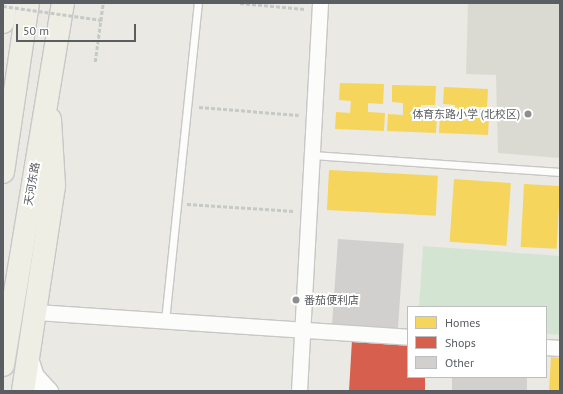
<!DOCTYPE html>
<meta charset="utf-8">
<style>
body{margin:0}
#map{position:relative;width:563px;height:394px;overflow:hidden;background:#eae9e4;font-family:"PT Sans","Noto Sans SC",sans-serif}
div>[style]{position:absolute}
.education>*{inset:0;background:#dad9d2}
.green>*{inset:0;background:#d3e5d2}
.homes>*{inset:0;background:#f6d55c;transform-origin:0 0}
.shops>*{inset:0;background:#d6604d}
.building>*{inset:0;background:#d1d0ce;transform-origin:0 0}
.path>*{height:2.5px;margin-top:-1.25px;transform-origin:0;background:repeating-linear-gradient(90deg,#c5cac7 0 4px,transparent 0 6px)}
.roads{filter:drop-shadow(1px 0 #c7c7c7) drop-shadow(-1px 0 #c7c7c7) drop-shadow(0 1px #c7c7c7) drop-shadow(0 -1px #c7c7c7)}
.service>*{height:7px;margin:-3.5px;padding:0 3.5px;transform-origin:3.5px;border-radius:3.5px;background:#fcfcfb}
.minor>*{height:15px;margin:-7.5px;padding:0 7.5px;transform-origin:7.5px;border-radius:7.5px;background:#fcfcfb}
.tertiary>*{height:19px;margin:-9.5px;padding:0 9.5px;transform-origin:9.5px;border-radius:9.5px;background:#fcfcfb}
.trunk>*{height:22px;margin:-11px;padding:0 11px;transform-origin:11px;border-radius:11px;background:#efeee4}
.path-bridge>*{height:2.5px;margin-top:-1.25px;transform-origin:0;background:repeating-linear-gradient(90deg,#c5cac7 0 4px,transparent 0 6px)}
.dots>*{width:11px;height:11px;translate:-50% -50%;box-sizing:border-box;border:2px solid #fff;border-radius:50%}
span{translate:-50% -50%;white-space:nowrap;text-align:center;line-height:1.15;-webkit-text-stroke:4px #fff;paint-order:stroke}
.poi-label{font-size:11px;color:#5a5d62}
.right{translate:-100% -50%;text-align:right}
.left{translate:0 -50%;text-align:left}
.street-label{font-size:11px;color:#5a5d62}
.frame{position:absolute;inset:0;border:4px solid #5a5d62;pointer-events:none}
.legend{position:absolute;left:407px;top:306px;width:140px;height:72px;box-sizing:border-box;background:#fff;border:1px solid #bdbec0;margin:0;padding:5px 7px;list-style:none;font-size:12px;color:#5a5d62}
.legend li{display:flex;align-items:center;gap:8px;height:20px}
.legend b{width:20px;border:1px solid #bdbec0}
.scale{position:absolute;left:16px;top:24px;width:120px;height:18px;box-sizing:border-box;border:2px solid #5a5d62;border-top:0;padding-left:5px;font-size:12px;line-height:14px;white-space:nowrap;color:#5a5d62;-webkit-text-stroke:3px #fff;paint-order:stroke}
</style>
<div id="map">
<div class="education">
<div style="clip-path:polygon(468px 3px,560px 3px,560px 158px,498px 153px,496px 75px,466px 74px)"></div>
</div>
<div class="green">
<div style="clip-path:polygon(423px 246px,560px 256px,560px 335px,546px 334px,546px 307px,419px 307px)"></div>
</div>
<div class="homes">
<div style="clip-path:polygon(340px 83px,384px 84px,383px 104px,368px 103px,368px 112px,385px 113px,384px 131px,335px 129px,336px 112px,350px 113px,351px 101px,339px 100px)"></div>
<div style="clip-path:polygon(392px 85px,436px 86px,435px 105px,421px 105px,420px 114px,437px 115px,436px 133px,387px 131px,388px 114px,403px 115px,403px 103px,392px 102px)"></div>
<div style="clip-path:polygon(444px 87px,488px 89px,487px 107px,472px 107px,472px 116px,489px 117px,488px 135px,439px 133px,440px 116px,454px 117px,455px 105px,443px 104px)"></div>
<div style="left:329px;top:170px;width:109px;height:40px;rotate:3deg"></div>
<div style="left:454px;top:179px;width:57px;height:63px;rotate:4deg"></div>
<div style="left:524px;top:184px;width:36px;height:63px;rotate:3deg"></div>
<div style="clip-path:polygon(551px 357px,560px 358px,560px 391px,549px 391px)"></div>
</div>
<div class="shops">
<div style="clip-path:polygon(352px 340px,408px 343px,408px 377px,425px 377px,425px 391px,349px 391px)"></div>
</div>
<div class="building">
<div style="left:338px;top:239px;width:66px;height:86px;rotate:4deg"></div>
<div style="left:452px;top:377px;width:75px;height:14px"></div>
</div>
<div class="path">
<div style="left:240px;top:3px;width:65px;rotate:5.3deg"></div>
<div style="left:95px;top:62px;width:60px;rotate:-82.3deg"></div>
<div style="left:199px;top:107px;width:100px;rotate:4.6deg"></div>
<div style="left:187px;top:204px;width:107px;rotate:3.7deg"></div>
</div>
<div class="roads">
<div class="service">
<div style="left:312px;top:155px;width:249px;rotate:3.9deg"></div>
<div style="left:165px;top:321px;width:320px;rotate:-84.1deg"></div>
</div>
<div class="minor">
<div style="left:36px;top:312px;width:373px;rotate:3.8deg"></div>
<div style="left:546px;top:347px;width:14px;rotate:4deg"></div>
<div style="left:299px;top:391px;width:389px;rotate:-86.9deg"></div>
</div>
<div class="tertiary">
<div style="left:29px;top:361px;width:16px;rotate:72deg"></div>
<div style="left:34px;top:376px;width:21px;rotate:47deg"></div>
</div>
<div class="trunk">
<div style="left:3px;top:22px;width:19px;rotate:-81deg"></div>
<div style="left:3px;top:172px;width:171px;rotate:-81.6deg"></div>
<div style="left:3px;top:365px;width:367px;rotate:-80.6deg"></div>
<div style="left:23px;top:391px;width:208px;rotate:-81.4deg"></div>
<div style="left:54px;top:185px;width:66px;rotate:-93.5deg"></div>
</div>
</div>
<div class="path-bridge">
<div style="left:3px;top:6px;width:100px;rotate:8deg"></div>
</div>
<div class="dots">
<div style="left:528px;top:114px;background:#8c8e90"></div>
<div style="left:296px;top:300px;background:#8c8e90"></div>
</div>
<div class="poi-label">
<span class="right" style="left:520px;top:114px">体育东路小学 (北校区)</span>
<span class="left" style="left:304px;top:300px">番茄便利店</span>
</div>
<div class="street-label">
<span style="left:32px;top:184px;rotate:-80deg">天河东路</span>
</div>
<div class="frame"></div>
<ul class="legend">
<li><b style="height:11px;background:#f6d55c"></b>Homes</li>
<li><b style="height:11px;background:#d6604d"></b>Shops</li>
<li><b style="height:11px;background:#d1d0ce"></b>Other</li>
</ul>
<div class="scale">50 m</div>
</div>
